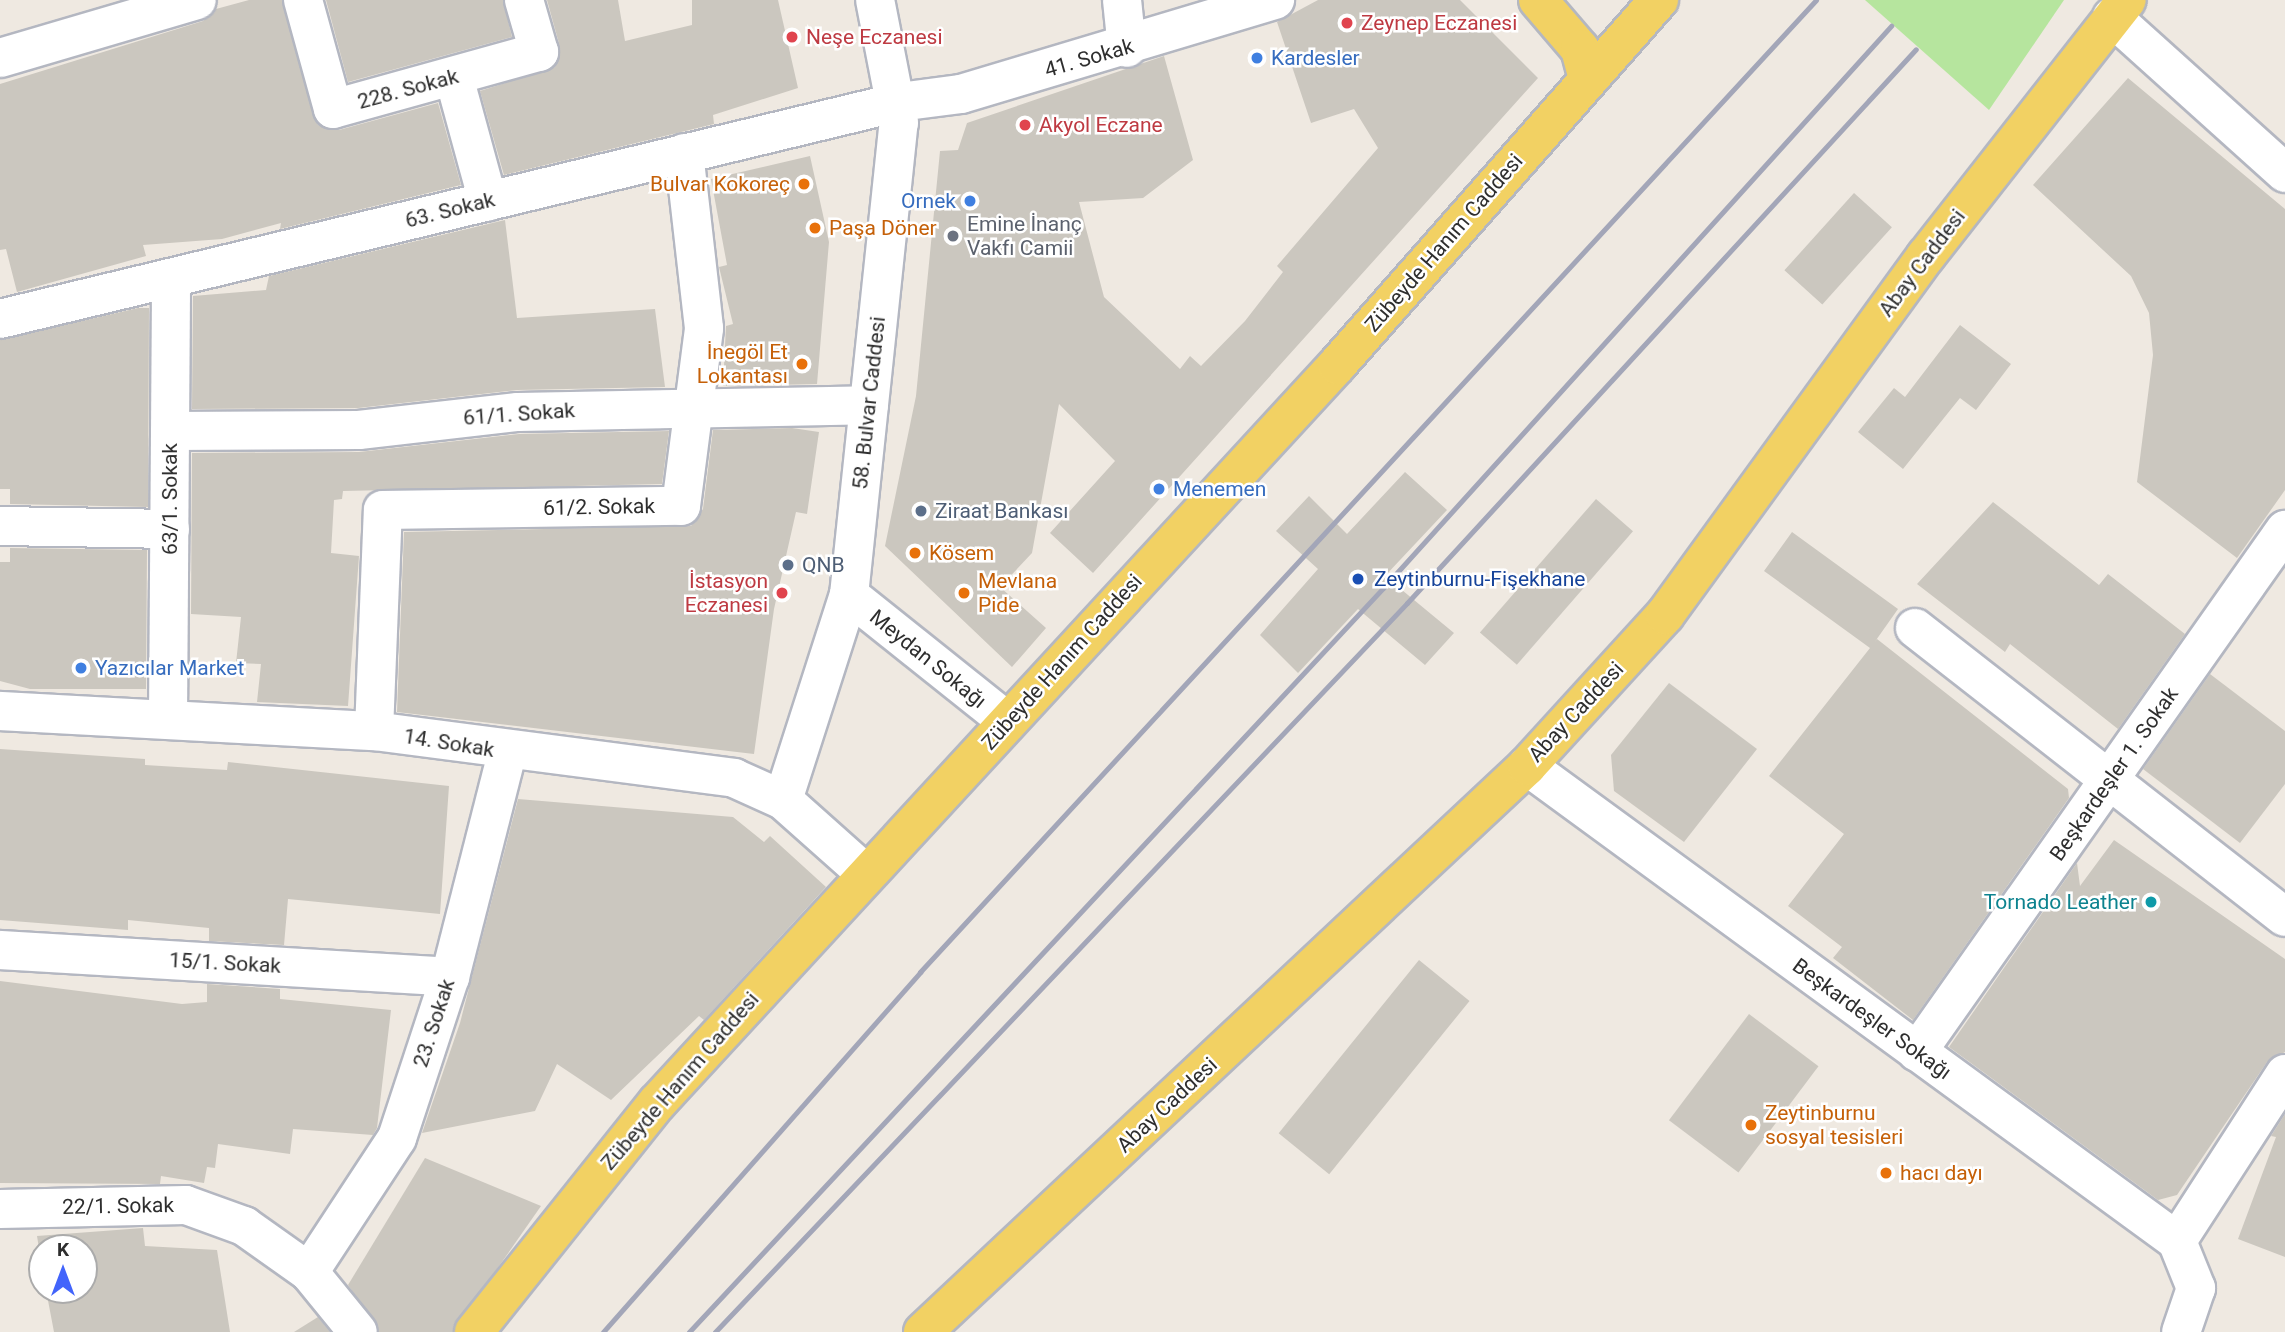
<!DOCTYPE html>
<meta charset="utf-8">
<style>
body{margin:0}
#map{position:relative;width:2285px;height:1332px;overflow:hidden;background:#efe9e1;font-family:Roboto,sans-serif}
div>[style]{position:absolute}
.green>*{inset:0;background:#b6e59e}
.building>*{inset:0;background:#cbc7bf;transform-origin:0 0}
.roads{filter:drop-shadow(2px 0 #b4b7c1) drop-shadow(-2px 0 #b4b7c1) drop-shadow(0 2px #b4b7c1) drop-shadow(0 -2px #b4b7c1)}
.minor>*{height:38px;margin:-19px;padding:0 19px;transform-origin:19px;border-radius:19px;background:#fff}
.major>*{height:38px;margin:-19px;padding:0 19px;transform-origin:19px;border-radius:19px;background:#f2d163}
.rail>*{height:5px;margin:-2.5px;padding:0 2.5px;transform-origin:2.5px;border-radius:2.5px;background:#a3a6b8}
.dots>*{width:19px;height:19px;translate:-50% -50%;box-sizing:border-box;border:4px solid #fff;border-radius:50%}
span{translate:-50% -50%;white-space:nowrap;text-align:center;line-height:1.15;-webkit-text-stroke:5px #fff;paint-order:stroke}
.health-label{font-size:21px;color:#be3a42}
.left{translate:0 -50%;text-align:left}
.right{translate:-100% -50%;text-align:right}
.street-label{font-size:21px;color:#2e2e2e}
.shop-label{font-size:21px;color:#366cbe}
.food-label{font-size:21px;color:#c56008}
.worship-label{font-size:21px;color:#5b616d}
.service-label{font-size:21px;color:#4e5e75}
.transit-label{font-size:21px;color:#164399}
.culture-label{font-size:21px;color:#0d838f}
.north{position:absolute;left:28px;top:1234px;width:70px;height:70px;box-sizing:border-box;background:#fff;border:2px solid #ababab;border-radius:50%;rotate:0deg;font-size:19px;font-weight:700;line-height:28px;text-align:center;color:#2e2e2e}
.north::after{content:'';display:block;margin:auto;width:24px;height:32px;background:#4264fb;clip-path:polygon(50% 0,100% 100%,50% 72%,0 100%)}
</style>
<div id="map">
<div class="green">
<div style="clip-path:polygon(1865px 0,2064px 0,1989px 110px)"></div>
</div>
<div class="building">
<div style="clip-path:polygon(249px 0,282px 0,318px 125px,339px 130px,438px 103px,461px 185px,280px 229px,281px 223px,222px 239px,143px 245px,146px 256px,17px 292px,6px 249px,0 250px,0 84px,203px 21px,216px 9px)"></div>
<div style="clip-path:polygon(326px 0,503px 0,512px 37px,348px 82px)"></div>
<div style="clip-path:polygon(547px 0,618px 0,625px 41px,692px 25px,692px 0,778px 0,798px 88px,713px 115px,714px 124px,504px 175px,480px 91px,555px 67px,560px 47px)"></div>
<div style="clip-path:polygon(1318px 0,1460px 0,1538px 78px,1093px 573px,1050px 533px,1115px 461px,1059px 404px,1032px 553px,1000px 587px,1046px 628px,1012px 667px,885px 546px,916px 396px,940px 151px,958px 150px,967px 123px,1164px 56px,1193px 160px,1143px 198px,1079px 202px,1104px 297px,1180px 369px,1190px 356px,1201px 366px,1245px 321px,1283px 272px,1277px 266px,1378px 148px,1354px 109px,1311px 123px,1277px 22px)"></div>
<div style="clip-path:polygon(2128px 78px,2285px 209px,2285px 490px,2237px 558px,2137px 482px,2153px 355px,2149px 313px,2131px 276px,2033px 185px)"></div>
<div style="clip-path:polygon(810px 156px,829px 242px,817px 384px,723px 386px,726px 326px,733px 324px,719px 267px,727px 265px,711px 179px)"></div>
<div style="left:1854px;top:193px;width:51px;height:104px;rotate:42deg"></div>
<div style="clip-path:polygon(505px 220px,517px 318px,655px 309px,665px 387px,517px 390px,358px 408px,192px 409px,193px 296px,266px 290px,269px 276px)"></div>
<div style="clip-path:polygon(138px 308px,149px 308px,148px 507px,10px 504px,10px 489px,0 489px,0 340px)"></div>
<div style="clip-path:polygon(1960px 325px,2011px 364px,1976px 410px,1960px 398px,1903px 469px,1858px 432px,1894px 388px,1905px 397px)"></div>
<div style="clip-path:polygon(792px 428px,819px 432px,807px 514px,796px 512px,774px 609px,754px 754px,397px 712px,404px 532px,691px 526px,703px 509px,713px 430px)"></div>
<div style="clip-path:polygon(669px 431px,662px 484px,343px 491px,342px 499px,334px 500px,331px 553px,359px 556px,348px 706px,257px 702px,261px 664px,236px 663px,241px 617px,191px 614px,192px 453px,359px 452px,519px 434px)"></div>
<div style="clip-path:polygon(1405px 472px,1447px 510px,1385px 576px,1454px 633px,1425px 665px,1358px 609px,1298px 673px,1260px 635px,1318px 569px,1276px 531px,1309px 496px,1347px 534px)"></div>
<div style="left:1596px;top:499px;width:49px;height:177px;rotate:41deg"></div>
<div style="clip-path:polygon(1993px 502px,2099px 585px,2108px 574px,2185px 634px,2118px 729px,2010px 644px,2005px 652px,1917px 584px)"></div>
<div style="clip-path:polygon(1792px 532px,1898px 609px,1874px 643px,1877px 639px,2068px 789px,2069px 798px,1913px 1020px,1833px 958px,1842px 947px,1788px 906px,1844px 834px,1769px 776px,1870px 648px,1764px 571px)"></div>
<div style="clip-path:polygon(10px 548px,147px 550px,146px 689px,30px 689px,0 681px,0 562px,10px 562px)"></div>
<div style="clip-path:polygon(2210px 674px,2285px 731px,2285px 784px,2240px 843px,2143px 769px)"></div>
<div style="clip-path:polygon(1669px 683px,1757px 749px,1684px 842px,1614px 791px,1611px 755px)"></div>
<div style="clip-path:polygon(0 749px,145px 759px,145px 765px,227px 770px,228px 762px,449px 786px,440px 914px,288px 899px,284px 945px,209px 941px,209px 928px,128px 920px,128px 930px,0 920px)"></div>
<div style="clip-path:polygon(518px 799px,733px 817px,764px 842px,770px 836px,826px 887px,704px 1020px,699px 1016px,611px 1100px,557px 1064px,535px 1111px,422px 1133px,460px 1023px)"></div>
<div style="clip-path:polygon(2114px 840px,2285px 959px,2285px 1052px,2267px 1062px,2177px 1195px,2158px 1200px,1949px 1047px,2077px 863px,2080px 886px)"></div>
<div style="left:1419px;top:960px;width:65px;height:223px;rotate:39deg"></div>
<div style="clip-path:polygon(0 981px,182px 1004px,207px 1002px,207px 984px,280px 989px,280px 999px,391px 1010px,377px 1128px,373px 1135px,293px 1129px,290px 1154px,218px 1144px,215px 1168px,207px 1167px,204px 1183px,161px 1176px,160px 1184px,0 1183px)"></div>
<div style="left:1749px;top:1014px;width:87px;height:133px;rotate:37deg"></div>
<div style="clip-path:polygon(2285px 1114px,2285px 1257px,2238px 1239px,2276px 1137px,2271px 1136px)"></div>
<div style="clip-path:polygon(425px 1158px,541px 1206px,453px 1332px,379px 1332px,348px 1285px)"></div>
<div style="clip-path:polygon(143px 1228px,145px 1246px,217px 1250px,230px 1332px,54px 1332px,46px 1290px,84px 1290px,84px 1248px,42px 1248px,42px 1267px,37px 1236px)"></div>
<div style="clip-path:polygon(318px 1317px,330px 1332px,294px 1332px)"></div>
</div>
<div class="roads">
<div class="minor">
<div style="left:303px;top:0;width:113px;rotate:74.6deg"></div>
<div style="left:333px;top:109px;width:214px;rotate:-15.5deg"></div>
<div style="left:539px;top:52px;width:54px;rotate:-106.1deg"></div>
<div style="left:1122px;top:0;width:48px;rotate:84.1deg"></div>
<div style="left:2112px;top:17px;width:233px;rotate:42deg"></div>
<div style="left:0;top:58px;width:205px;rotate:-16.4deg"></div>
<div style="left:454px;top:77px;width:129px;rotate:74.7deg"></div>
<div style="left:0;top:319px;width:925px;rotate:-13.57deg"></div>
<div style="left:899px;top:102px;width:63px;rotate:-7.4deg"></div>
<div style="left:961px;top:94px;width:328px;rotate:-16.7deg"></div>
<div style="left:170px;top:431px;width:189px;rotate:-0.3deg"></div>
<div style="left:359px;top:430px;width:160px;rotate:-6.5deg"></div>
<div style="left:518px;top:412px;width:351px;rotate:-1.1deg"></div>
<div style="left:0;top:526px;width:170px;rotate:1deg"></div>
<div style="left:849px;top:595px;width:203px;rotate:38.6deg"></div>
<div style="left:1915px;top:628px;width:469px;rotate:38deg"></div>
<div style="left:0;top:711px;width:375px;rotate:3.1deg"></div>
<div style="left:374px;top:731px;width:363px;rotate:7.4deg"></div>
<div style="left:734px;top:778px;width:54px;rotate:24.2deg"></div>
<div style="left:783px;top:800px;width:110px;rotate:41.7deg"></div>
<div style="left:168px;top:719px;width:441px;rotate:-89.6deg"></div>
<div style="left:374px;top:731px;width:221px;rotate:-87.7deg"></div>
<div style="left:383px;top:510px;width:298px;rotate:-0.8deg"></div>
<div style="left:681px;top:506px;width:179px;rotate:-82.6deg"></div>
<div style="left:704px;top:328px;width:176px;rotate:-96.5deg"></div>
<div style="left:1527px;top:766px;width:805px;rotate:36.16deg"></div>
<div style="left:2177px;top:1241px;width:51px;rotate:68deg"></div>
<div style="left:2196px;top:1288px;width:46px;rotate:108.8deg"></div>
<div style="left:783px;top:800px;width:215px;rotate:-72.2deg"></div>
<div style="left:849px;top:595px;width:475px;rotate:-84deg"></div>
<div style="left:899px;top:123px;width:125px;rotate:-101deg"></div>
<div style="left:0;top:950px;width:451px;rotate:3.4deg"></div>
<div style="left:1917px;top:1052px;width:639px;rotate:-54.82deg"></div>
<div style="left:0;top:1209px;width:186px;rotate:-1.2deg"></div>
<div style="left:186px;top:1205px;width:62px;rotate:19.9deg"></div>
<div style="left:244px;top:1226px;width:80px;rotate:35.3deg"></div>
<div style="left:309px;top:1272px;width:77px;rotate:50.8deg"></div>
<div style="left:2177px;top:1241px;width:199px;rotate:-57.1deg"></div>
<div style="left:309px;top:1272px;width:160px;rotate:-56.7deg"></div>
<div style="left:397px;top:1138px;width:169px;rotate:-71.8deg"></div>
<div style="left:450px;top:977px;width:231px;rotate:-75.7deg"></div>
</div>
<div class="major">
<div style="left:1538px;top:0;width:65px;rotate:49.4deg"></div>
<div style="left:1580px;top:49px;width:30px;rotate:75deg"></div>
<div style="left:474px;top:1332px;width:293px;rotate:-51.4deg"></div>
<div style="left:657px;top:1103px;width:1004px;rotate:-47.34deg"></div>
<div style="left:1337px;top:365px;width:487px;rotate:-48.6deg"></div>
<div style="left:923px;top:1332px;width:828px;rotate:-43.14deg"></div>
<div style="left:1527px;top:766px;width:205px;rotate:-47.6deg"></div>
<div style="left:1665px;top:615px;width:444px;rotate:-54deg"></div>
<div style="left:1926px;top:256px;width:325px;rotate:-51.9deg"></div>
</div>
</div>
<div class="rail">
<div style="left:603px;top:1332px;width:480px;rotate:-48.6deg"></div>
<div style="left:920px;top:972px;width:1322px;rotate:-47.33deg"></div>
<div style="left:689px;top:1332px;width:1017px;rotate:-46.99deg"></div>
<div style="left:1383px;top:588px;width:758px;rotate:-47.89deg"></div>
<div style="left:715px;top:1332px;width:1005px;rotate:-46.49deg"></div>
<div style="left:1407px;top:603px;width:752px;rotate:-47.42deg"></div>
</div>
<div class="dots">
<div style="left:1347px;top:23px;background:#e0444e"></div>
<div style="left:792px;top:37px;background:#e0444e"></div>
<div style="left:1257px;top:58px;background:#3f7fe0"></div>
<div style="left:1025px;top:125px;background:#e0444e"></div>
<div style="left:804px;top:184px;background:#e8710a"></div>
<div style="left:970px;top:201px;background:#3f7fe0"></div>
<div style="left:815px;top:228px;background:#e8710a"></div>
<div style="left:953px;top:236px;background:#6b7280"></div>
<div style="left:802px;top:364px;background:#e8710a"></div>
<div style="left:1159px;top:489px;background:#3f7fe0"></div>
<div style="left:921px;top:511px;background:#5c6f8a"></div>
<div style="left:915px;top:553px;background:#e8710a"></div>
<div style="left:788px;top:565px;background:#5c6f8a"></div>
<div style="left:1358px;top:579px;background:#1a4fb4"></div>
<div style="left:782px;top:593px;background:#e0444e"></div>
<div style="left:964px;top:593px;background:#e8710a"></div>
<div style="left:81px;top:668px;background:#3f7fe0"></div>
<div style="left:2151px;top:902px;background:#0f9aa8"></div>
<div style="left:1751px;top:1125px;background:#e8710a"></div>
<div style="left:1886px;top:1173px;background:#e8710a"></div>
</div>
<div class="health-label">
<span class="left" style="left:1361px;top:23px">Zeynep Eczanesi</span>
<span class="left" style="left:806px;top:37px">Neşe Eczanesi</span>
<span class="left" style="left:1039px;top:125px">Akyol Eczane</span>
<span class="right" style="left:768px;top:593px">İstasyon<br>Eczanesi</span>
</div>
<div class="street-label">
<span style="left:1089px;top:58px;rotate:-16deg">41. Sokak</span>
<span style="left:408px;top:89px;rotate:-15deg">228. Sokak</span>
<span style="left:450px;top:210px;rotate:-14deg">63. Sokak</span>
<span style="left:1444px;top:243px;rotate:-49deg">Zübeyde Hanım Caddesi</span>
<span style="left:1922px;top:263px;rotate:-53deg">Abay Caddesi</span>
<span style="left:869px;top:403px;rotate:-84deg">58. Bulvar Caddesi</span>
<span style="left:519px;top:414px;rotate:-4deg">61/1. Sokak</span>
<span style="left:170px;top:499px;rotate:-90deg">63/1. Sokak</span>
<span style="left:599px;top:507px;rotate:-1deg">61/2. Sokak</span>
<span style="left:928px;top:659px;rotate:39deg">Meydan Sokağı</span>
<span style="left:1062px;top:662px;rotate:-48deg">Zübeyde Hanım Caddesi</span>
<span style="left:1576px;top:712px;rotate:-47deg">Abay Caddesi</span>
<span style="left:449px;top:743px;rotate:9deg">14. Sokak</span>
<span style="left:2114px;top:774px;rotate:-55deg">Beşkardeşler 1. Sokak</span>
<span style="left:225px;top:963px;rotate:3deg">15/1. Sokak</span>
<span style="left:1872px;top:1019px;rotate:36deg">Beşkardeşler Sokağı</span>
<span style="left:434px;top:1023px;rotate:-72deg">23. Sokak</span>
<span style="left:680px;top:1081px;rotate:-49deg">Zübeyde Hanım Caddesi</span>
<span style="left:1167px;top:1105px;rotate:-43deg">Abay Caddesi</span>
<span style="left:118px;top:1206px;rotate:-1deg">22/1. Sokak</span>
</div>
<div class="shop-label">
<span class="left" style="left:1271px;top:58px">Kardesler</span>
<span class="right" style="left:956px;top:201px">Ornek</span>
<span class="left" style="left:1173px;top:489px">Menemen</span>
<span class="left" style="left:95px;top:668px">Yazıcılar Market</span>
</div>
<div class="food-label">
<span class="right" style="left:790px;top:184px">Bulvar Kokoreç</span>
<span class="left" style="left:829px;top:228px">Paşa Döner</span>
<span class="right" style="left:788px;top:364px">İnegöl Et<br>Lokantası</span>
<span class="left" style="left:929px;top:553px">Kösem</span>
<span class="left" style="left:978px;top:593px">Mevlana<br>Pide</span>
<span class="left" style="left:1765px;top:1125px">Zeytinburnu<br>sosyal tesisleri</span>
<span class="left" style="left:1900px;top:1173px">hacı dayı</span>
</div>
<div class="worship-label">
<span class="left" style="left:967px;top:236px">Emine İnanç<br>Vakfı Camii</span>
</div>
<div class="service-label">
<span class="left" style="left:935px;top:511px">Ziraat Bankası</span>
<span class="left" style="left:802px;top:565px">QNB</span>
</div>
<div class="transit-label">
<span class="left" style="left:1374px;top:579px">Zeytinburnu-Fişekhane</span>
</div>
<div class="culture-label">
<span class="right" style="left:2137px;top:902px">Tornado Leather</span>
</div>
<div class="north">K</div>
</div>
